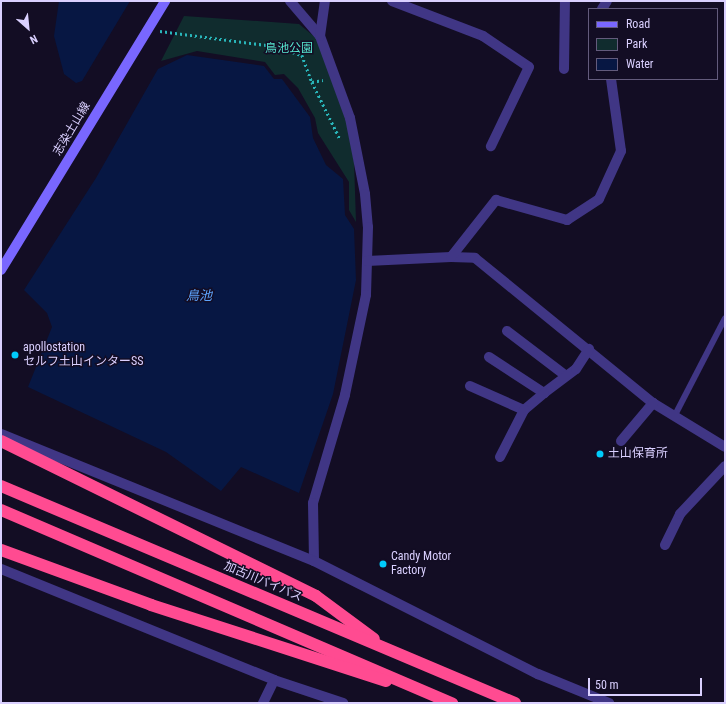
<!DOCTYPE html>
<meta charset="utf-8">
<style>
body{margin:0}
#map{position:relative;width:726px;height:704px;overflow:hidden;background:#130d24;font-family:"Roboto Condensed","Noto Sans JP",sans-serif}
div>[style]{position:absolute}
.green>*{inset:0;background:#102c2e}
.water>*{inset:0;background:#071743}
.path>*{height:2.5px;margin-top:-1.25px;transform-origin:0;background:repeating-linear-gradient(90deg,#29b6ba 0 2px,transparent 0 5px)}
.lane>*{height:6px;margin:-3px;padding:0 3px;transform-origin:3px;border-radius:3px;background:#403685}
.street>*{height:10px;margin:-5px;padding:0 5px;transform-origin:5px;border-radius:5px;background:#403685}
.secondary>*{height:10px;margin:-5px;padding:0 5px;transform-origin:5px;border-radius:5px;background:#7967ff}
.highway>*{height:12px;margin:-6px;padding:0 6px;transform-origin:6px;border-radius:6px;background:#ff4b91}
.dots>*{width:11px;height:11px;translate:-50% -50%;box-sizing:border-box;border:2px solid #130d24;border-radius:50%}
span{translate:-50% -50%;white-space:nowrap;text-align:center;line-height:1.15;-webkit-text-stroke:3px #130d24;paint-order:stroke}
.park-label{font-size:12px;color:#56e5ce}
.street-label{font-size:12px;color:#dad0ff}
.poi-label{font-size:12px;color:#dad0ff}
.left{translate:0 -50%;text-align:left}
.water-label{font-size:13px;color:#5ea5ff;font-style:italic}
.frame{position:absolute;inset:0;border:2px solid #dad0ff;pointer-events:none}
.legend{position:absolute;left:588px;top:8px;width:130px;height:72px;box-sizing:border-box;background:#130d24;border:1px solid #635b7c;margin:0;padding:5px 7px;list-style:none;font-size:12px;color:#dad0ff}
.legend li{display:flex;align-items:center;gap:8px;height:20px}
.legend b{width:20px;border:1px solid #635b7c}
.north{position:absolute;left:8px;top:8px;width:40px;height:40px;-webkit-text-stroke:3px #130d24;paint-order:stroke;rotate:153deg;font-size:11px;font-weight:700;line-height:16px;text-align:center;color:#dad0ff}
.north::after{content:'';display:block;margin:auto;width:14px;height:18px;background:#dad0ff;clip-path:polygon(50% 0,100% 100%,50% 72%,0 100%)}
.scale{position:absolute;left:588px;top:678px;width:114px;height:18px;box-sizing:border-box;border:2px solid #dad0ff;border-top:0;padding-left:5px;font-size:12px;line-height:14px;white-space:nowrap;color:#dad0ff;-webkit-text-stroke:3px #130d24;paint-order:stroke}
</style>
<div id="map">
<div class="green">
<div style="clip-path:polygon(184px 16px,299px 24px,316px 38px,346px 119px,354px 161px,356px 222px,349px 210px,349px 182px,318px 133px,315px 118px,298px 88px,284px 74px,275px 75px,265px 62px,197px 51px,161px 61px)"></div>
</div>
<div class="water">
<div style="clip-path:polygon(59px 1px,130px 1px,82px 81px,76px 83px,64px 74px,54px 36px)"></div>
<div style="clip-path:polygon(187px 55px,264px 66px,274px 79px,282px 79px,310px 117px,313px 138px,326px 165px,343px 179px,345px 215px,354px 229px,356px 280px,333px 394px,299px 493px,241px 467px,221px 491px,166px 452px,28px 387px,52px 327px,47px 313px,24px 290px,96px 178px,158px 69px)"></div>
</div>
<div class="path">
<div style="left:160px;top:31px;width:115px;rotate:7.5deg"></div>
<div style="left:274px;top:46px;width:29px;rotate:18deg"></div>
<div style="left:302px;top:55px;width:29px;rotate:70deg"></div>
<div style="left:312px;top:82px;width:11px;rotate:-10deg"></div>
<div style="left:312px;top:82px;width:64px;rotate:63.8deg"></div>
</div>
<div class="lane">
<div style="left:674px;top:417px;width:111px;rotate:-62.7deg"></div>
</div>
<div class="street">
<div style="left:290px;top:1px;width:46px;rotate:49.4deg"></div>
<div style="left:320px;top:36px;width:87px;rotate:69.9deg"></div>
<div style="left:350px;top:118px;width:77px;rotate:78.8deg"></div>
<div style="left:365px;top:194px;width:33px;rotate:85deg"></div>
<div style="left:368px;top:227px;width:68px;rotate:91.7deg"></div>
<div style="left:366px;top:295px;width:102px;rotate:101.9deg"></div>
<div style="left:345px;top:395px;width:113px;rotate:106.5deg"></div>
<div style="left:313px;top:503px;width:58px;rotate:89deg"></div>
<div style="left:392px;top:1px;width:97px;rotate:21deg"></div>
<div style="left:483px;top:36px;width:55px;rotate:34deg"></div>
<div style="left:529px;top:67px;width:88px;rotate:115.7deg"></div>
<div style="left:602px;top:9px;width:9px;rotate:-58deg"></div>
<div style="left:320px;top:36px;width:35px;rotate:-82deg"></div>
<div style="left:564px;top:69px;width:68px;rotate:-89.2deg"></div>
<div style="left:451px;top:257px;width:24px;rotate:2deg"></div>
<div style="left:475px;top:258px;width:230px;rotate:39.2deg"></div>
<div style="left:653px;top:403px;width:84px;rotate:31.4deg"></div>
<div style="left:367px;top:261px;width:84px;rotate:-2.7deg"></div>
<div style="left:451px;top:257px;width:73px;rotate:-51.7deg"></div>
<div style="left:496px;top:200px;width:74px;rotate:15.7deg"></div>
<div style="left:567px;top:220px;width:38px;rotate:-33deg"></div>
<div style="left:599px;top:199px;width:53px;rotate:-65.4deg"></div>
<div style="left:621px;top:151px;width:73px;rotate:-97.9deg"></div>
<div style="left:507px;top:331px;width:74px;rotate:37.3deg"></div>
<div style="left:489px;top:357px;width:66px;rotate:33.2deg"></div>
<div style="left:544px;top:393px;width:40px;rotate:-37deg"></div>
<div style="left:576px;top:369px;width:24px;rotate:-57deg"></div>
<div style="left:470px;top:386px;width:59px;rotate:24deg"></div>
<div style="left:524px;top:410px;width:26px;rotate:-40deg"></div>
<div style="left:1px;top:434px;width:338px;rotate:22.1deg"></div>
<div style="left:314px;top:561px;width:251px;rotate:26.8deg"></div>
<div style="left:538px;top:674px;width:77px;rotate:22.2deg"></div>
<div style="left:621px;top:441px;width:50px;rotate:-49.9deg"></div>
<div style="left:500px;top:457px;width:53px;rotate:-62.9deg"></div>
<div style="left:665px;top:545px;width:34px;rotate:-64deg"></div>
<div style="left:680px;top:514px;width:66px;rotate:-46.8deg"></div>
<div style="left:1px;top:569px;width:295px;rotate:22.1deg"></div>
<div style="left:274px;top:680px;width:73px;rotate:18.4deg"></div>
<div style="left:263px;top:703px;width:25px;rotate:-64deg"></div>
</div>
<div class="secondary">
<div style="left:1px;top:270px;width:315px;rotate:-58.6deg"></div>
</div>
<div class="highway">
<div style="left:1px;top:441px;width:351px;rotate:26.2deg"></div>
<div style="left:316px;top:596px;width:72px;rotate:36.6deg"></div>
<div style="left:1px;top:486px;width:558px;rotate:22.89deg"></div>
<div style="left:1px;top:510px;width:491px;rotate:23.2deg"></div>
<div style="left:1px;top:550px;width:160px;rotate:20.1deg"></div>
<div style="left:151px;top:605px;width:247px;rotate:17.9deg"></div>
</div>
<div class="dots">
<div style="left:15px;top:355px;background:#00cbfb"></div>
<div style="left:600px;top:454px;background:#00cbfb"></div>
<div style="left:383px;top:564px;background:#00cbfb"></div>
</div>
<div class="park-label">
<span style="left:289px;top:49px">鳥池公園</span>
</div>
<div class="street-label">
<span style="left:72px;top:129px;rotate:-59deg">志染土山線</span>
<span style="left:263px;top:582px;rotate:23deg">加古川バイパス</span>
</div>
<div class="poi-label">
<span class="left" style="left:23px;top:355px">apollostation<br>セルフ土山インターSS</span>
<span class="left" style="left:608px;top:454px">土山保育所</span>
<span class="left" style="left:391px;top:564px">Candy Motor<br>Factory</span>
</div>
<div class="water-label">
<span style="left:199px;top:296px">鳥池</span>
</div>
<div class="frame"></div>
<ul class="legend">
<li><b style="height:5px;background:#7967ff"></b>Road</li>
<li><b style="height:11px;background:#102c2e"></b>Park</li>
<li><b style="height:11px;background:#071743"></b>Water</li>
</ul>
<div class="north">N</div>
<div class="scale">50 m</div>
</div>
